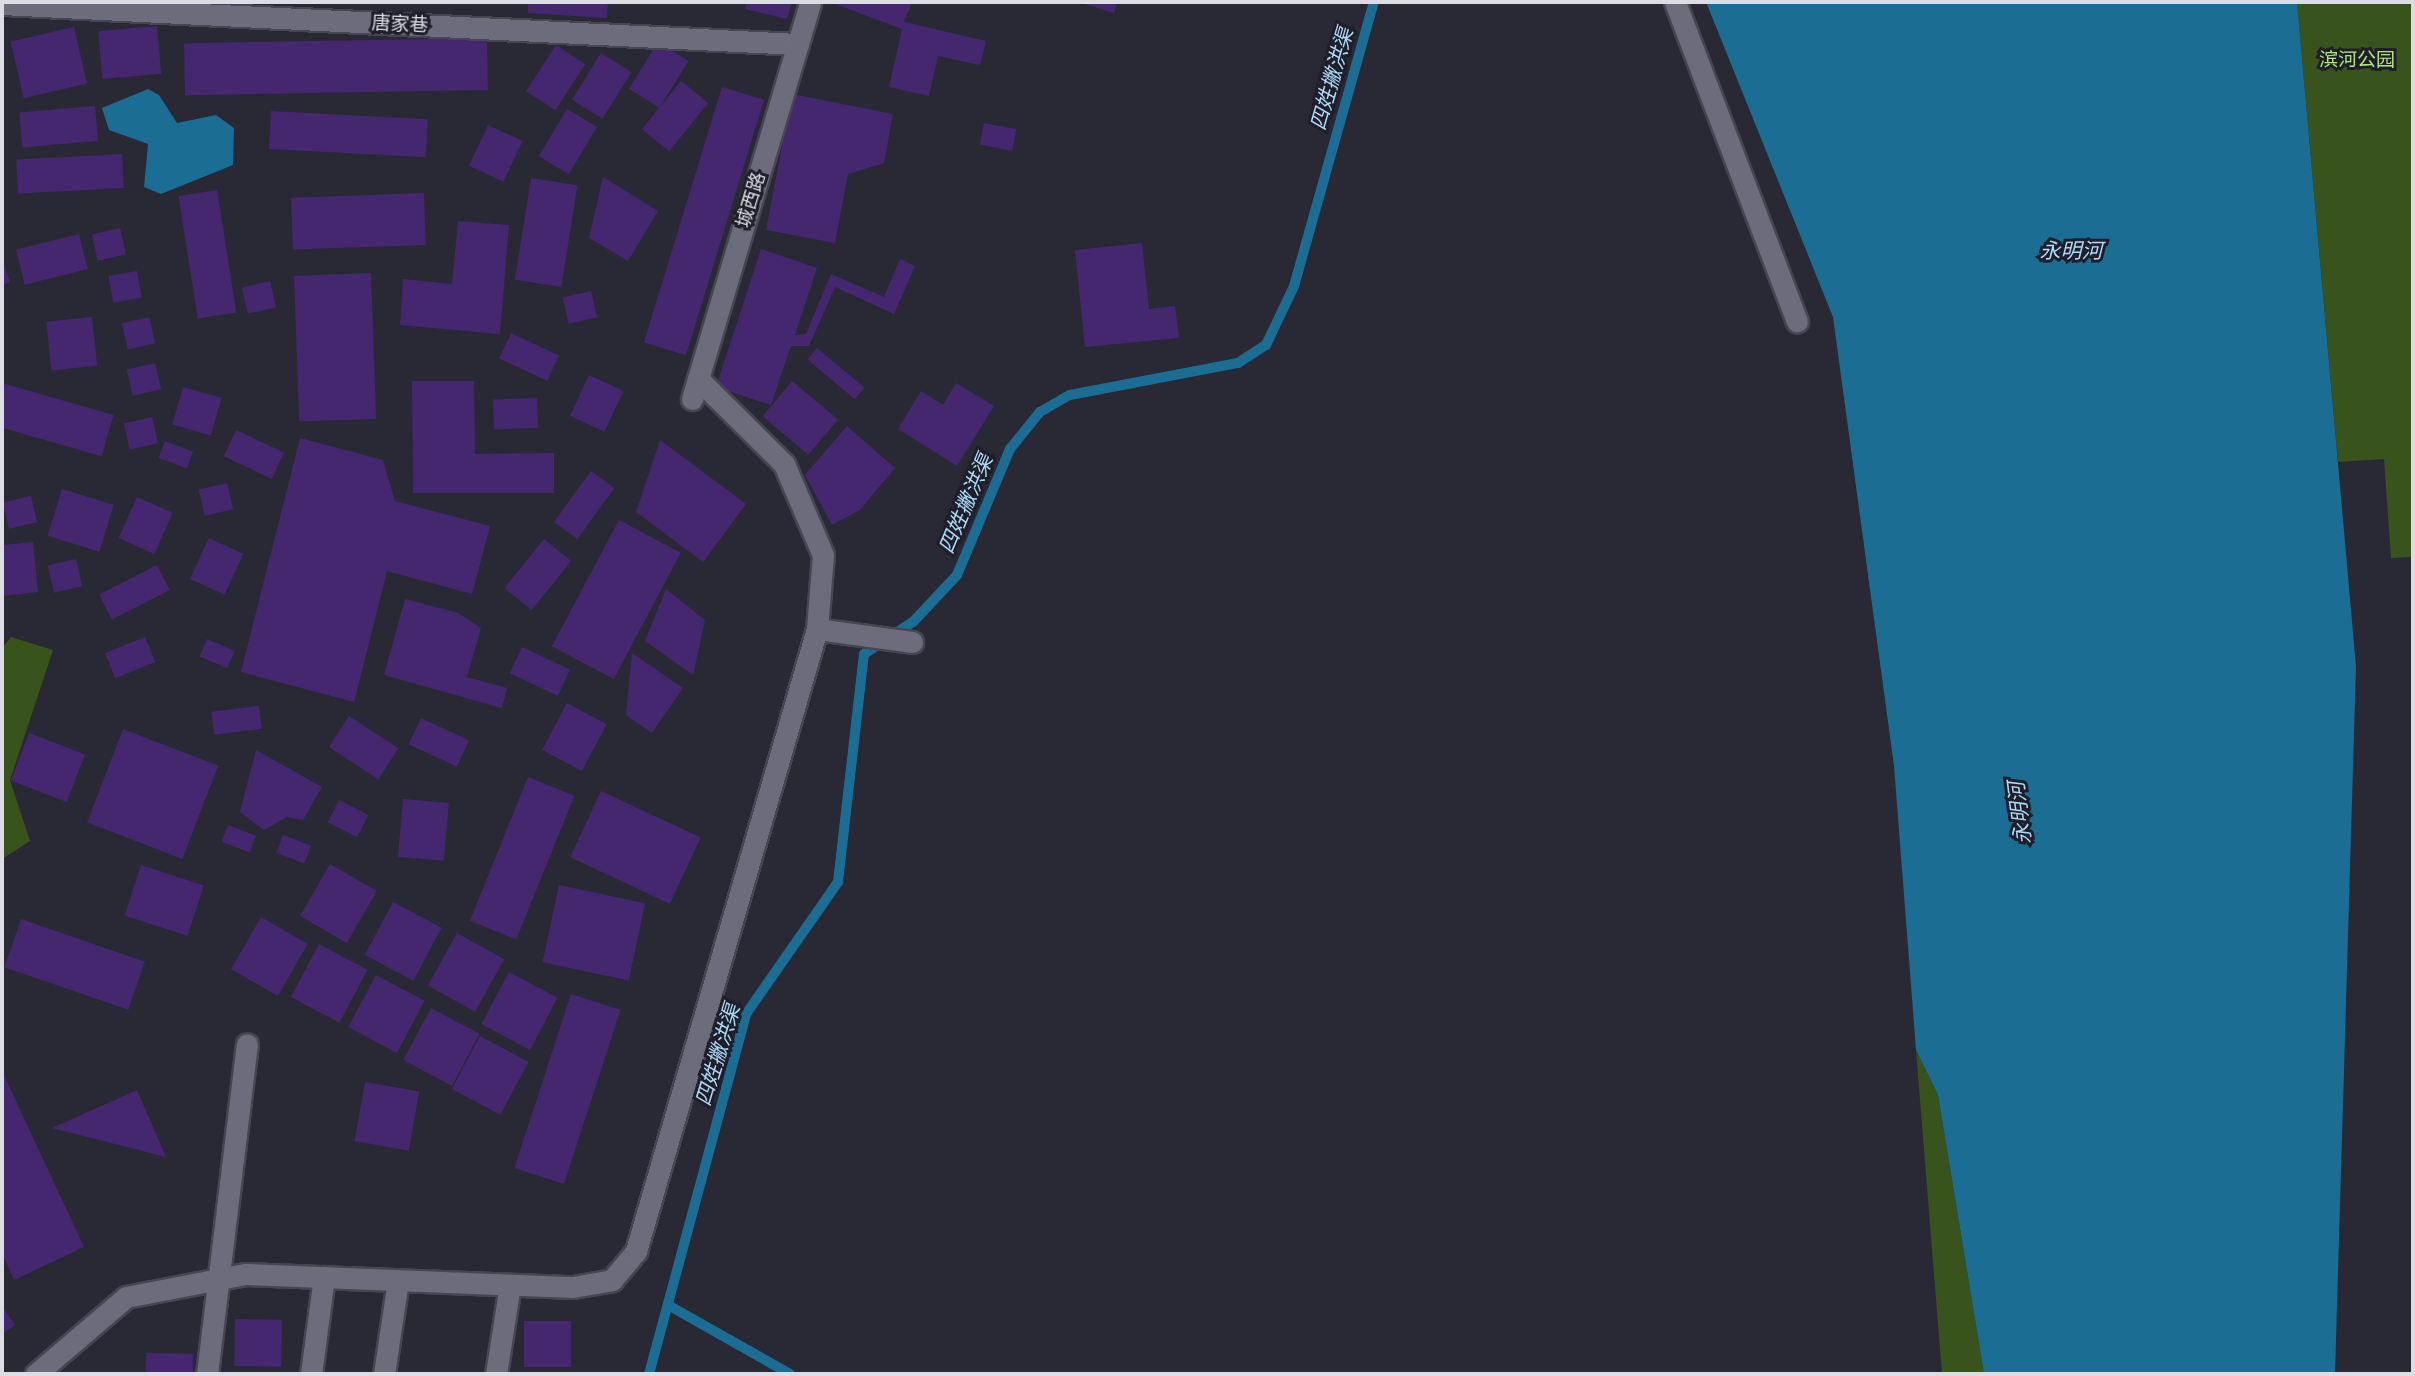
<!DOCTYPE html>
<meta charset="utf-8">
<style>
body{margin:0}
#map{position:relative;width:2415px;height:1376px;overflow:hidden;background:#292835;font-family:Roboto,"Noto Sans SC",sans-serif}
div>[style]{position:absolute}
.green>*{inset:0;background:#39531c}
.water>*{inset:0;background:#1b6d94}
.stream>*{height:10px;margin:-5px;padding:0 5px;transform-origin:5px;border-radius:5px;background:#1b6d94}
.building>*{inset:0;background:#452770;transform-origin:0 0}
.roads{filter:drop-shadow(2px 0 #464551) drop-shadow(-2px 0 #464551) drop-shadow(0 2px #464551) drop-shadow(0 -2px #464551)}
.minor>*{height:21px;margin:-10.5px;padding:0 10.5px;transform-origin:10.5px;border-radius:10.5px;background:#6d6c7c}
span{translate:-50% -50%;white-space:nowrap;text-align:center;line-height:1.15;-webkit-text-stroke:6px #1f1e2b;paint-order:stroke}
.street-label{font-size:19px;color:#dcdce5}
.park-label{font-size:19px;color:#b1e779}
.water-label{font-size:21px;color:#addaf6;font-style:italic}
.frame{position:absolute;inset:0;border:4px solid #dcdce5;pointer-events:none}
</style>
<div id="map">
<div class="green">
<div style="clip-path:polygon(2297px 2px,2413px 2px,2413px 557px,2391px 558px,2384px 459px,2338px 462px)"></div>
<div style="clip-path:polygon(11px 637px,53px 650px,10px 780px,30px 841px,2px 859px,2px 648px)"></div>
<div style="clip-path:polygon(1916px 1050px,1938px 1095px,1984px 1374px,1942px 1374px)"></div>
</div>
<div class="water">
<div style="clip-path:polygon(1706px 2px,2297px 2px,2356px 666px,2335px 1374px,1984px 1374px,1938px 1095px,1916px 1050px,1894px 766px,1833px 317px)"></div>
<div style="clip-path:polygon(148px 89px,159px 95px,177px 123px,216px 115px,234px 128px,233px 165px,161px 194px,144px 187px,148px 144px,109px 130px,102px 108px)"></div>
</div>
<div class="stream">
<div style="left:668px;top:1305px;width:140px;rotate:29.5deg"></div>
<div style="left:649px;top:1374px;width:373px;rotate:-74.9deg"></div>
<div style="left:746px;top:1014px;width:161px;rotate:-55.1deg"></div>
<div style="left:838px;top:882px;width:229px;rotate:-83.5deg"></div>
<div style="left:864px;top:654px;width:60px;rotate:-33.4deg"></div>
<div style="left:914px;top:621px;width:63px;rotate:-46.9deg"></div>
<div style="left:957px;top:575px;width:137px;rotate:-67.2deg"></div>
<div style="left:1010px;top:449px;width:48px;rotate:-51deg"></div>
<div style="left:1040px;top:412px;width:34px;rotate:-30deg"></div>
<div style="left:1070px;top:395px;width:171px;rotate:-10.8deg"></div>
<div style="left:1238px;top:363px;width:33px;rotate:-33deg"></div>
<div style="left:1266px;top:345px;width:65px;rotate:-64.6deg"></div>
<div style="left:1294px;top:286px;width:295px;rotate:-74.3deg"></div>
</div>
<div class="building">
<div style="clip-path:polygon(528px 2px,608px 2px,607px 18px,528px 13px)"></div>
<div style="clip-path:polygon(747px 2px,792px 2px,787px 19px,745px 9px)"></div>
<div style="clip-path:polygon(830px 2px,912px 2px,904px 22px,986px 41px,980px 65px,938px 56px,929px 96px,889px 87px,902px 29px)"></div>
<div style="clip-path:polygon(1078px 2px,1117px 2px,1114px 13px)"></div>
<div style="left:157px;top:26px;width:48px;height:59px;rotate:85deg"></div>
<div style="left:74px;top:27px;width:58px;height:65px;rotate:77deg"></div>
<div style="left:487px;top:38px;width:52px;height:303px;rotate:89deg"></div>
<div style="left:658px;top:42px;width:36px;height:55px;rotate:32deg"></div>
<div style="left:556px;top:45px;width:35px;height:55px;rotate:33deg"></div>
<div style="left:601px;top:53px;width:36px;height:55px;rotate:32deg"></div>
<div style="left:681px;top:81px;width:35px;height:62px;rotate:39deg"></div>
<div style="left:722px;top:87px;width:44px;height:267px;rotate:17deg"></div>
<div style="clip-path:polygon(792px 94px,893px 114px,884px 163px,848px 174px,835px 243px,766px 230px)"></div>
<div style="left:95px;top:106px;width:35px;height:76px;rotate:85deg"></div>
<div style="left:567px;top:109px;width:35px;height:55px;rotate:31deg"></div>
<div style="left:271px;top:111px;width:157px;height:38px;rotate:3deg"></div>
<div style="left:984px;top:123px;width:33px;height:22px;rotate:11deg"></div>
<div style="left:488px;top:125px;width:38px;height:45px;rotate:25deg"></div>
<div style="left:122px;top:154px;width:34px;height:106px;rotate:87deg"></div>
<div style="clip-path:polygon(603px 177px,658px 211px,628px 261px,589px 238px)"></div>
<div style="left:531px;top:178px;width:47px;height:103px;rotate:9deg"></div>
<div style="left:217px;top:190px;width:124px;height:39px;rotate:81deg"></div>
<div style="left:424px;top:193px;width:52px;height:133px;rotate:88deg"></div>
<div style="clip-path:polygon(458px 221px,509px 225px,500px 334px,400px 325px,403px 279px,452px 284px)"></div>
<div style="left:120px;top:228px;width:27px;height:29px;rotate:77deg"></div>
<div style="left:79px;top:234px;width:36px;height:65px;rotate:76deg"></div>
<div style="clip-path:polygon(1142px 243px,1149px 309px,1175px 306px,1179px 338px,1085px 347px,1075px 250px)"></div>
<div style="clip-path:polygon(761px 249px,817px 268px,795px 335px,806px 334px,831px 274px,884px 297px,900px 259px,915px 266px,894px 314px,835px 287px,809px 346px,791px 346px,771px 405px,716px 387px)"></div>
<div style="clip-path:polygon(2px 259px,10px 282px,2px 285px)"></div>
<div style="left:137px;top:271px;width:27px;height:29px;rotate:80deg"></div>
<div style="left:371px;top:273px;width:146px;height:77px;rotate:88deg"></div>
<div style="left:270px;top:281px;width:27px;height:29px;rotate:77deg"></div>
<div style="left:591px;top:291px;width:27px;height:29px;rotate:77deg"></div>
<div style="left:92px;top:317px;width:49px;height:46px;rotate:84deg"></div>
<div style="left:149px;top:317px;width:27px;height:28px;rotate:77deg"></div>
<div style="left:511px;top:333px;width:53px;height:28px;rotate:25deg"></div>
<div style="left:817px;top:348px;width:62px;height:15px;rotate:40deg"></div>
<div style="left:155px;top:363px;width:27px;height:29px;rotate:77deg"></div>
<div style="left:589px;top:375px;width:38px;height:45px;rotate:25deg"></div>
<div style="clip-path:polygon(412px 381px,474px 381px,475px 454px,554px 453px,554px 493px,413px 493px)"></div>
<div style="left:792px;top:381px;width:60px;height:46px;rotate:40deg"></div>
<div style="left:2px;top:383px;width:116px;height:43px;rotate:16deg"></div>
<div style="clip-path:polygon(956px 383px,994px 406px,957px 466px,898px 429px,921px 391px,943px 405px)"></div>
<div style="left:183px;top:387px;width:40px;height:39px;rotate:16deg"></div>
<div style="left:537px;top:398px;width:30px;height:44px;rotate:88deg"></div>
<div style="left:152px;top:417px;width:27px;height:29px;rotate:77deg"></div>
<div style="clip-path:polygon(847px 426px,895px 468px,860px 510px,832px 525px,805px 475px)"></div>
<div style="left:236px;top:430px;width:53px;height:29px;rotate:25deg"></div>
<div style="clip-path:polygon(300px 438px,383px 460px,395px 501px,490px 526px,472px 594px,387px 571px,354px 702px,241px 672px)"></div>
<div style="clip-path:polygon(660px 440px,746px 504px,703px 562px,636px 512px)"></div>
<div style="left:165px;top:441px;width:30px;height:18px;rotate:21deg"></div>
<div style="left:591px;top:471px;width:29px;height:63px;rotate:36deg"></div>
<div style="left:227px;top:483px;width:27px;height:29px;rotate:77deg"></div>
<div style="left:62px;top:489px;width:54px;height:49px;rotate:17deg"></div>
<div style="left:31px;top:496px;width:27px;height:29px;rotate:77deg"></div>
<div style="left:137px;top:497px;width:39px;height:45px;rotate:24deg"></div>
<div style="left:619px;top:520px;width:70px;height:143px;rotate:28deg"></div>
<div style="left:209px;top:538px;width:38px;height:45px;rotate:25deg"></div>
<div style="left:544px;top:539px;width:35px;height:63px;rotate:39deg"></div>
<div style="clip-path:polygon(33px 542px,38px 592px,2px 596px,2px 545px)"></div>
<div style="left:76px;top:559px;width:28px;height:29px;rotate:77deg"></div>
<div style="left:157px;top:565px;width:28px;height:65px;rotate:63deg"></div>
<div style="clip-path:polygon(666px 589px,705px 620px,693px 675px,645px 641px)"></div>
<div style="clip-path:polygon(405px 599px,458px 613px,481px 628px,467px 677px,507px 688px,502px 708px,384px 675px)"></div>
<div style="left:145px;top:637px;width:27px;height:43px;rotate:68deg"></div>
<div style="left:207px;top:639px;width:30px;height:19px;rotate:23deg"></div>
<div style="left:522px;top:647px;width:53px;height:29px;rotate:25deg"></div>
<div style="clip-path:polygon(632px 653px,683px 688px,652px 733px,626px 715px)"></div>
<div style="left:567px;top:703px;width:45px;height:53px;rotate:28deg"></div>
<div style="left:259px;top:706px;width:23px;height:48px;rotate:83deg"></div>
<div style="left:349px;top:716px;width:59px;height:37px;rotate:33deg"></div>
<div style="left:421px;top:718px;width:53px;height:29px;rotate:25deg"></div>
<div style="left:123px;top:729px;width:102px;height:100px;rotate:21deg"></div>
<div style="left:29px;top:733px;width:60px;height:51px;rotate:21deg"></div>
<div style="clip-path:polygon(256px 750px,322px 787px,303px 820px,287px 817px,264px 830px,240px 812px)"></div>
<div style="left:528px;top:777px;width:50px;height:155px;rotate:22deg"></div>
<div style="left:601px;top:791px;width:110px;height:73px;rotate:25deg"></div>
<div style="left:403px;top:799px;width:46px;height:58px;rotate:5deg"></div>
<div style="left:339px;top:800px;width:33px;height:25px;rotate:27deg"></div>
<div style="left:228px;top:825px;width:30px;height:18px;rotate:21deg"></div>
<div style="left:283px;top:835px;width:30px;height:19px;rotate:21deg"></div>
<div style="left:330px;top:864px;width:54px;height:60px;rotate:30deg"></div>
<div style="left:141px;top:865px;width:66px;height:53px;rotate:18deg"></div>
<div style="left:559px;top:885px;width:88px;height:79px;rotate:12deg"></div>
<div style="left:393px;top:902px;width:55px;height:60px;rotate:28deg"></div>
<div style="left:261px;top:917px;width:54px;height:60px;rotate:30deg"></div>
<div style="left:21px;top:919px;width:131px;height:51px;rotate:19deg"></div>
<div style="left:457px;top:933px;width:54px;height:60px;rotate:29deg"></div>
<div style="left:319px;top:944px;width:55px;height:60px;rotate:28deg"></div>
<div style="left:509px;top:972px;width:55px;height:59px;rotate:28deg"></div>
<div style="left:376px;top:975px;width:55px;height:59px;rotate:28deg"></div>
<div style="left:571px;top:994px;width:52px;height:183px;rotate:18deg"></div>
<div style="left:431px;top:1008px;width:55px;height:59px;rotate:28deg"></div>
<div style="left:480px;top:1036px;width:55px;height:60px;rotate:28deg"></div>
<div style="clip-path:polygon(2px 1071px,84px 1247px,14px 1280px,2px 1253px)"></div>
<div style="left:365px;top:1082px;width:55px;height:60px;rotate:10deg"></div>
<div style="clip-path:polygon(137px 1090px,166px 1157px,52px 1128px)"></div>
<div style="clip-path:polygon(2px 1306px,15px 1325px,2px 1334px)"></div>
<div style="left:235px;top:1319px;width:47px;height:47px;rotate:1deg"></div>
<div style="left:524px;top:1321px;width:47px;height:46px"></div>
<div style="left:146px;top:1353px;width:47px;height:21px;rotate:1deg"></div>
</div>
<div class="roads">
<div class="minor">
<div style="left:1675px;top:2px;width:342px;rotate:69.1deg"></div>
<div style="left:2px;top:4px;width:797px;rotate:2.88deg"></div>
<div style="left:692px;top:399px;width:414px;rotate:-73.4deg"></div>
<div style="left:817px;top:629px;width:96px;rotate:7.8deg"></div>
<div style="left:36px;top:1374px;width:118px;rotate:-40.5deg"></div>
<div style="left:126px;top:1297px;width:122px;rotate:-10.9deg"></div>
<div style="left:246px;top:1274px;width:327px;rotate:2.3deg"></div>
<div style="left:573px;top:1287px;width:40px;rotate:-10deg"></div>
<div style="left:612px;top:1280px;width:38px;rotate:-50deg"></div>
<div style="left:636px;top:1251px;width:648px;rotate:-73.78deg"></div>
<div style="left:817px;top:629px;width:74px;rotate:-85.4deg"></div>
<div style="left:823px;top:555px;width:99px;rotate:-113.2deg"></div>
<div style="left:784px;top:464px;width:121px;rotate:-135.3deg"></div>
<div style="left:207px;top:1374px;width:332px;rotate:-83.1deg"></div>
<div style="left:311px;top:1374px;width:98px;rotate:-82.4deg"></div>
<div style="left:384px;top:1374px;width:95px;rotate:-81.5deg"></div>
<div style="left:496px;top:1374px;width:90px;rotate:-81.1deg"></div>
</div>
</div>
<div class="street-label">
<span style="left:400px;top:24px;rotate:3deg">唐家巷</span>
<span style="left:751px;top:200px;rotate:-73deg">城西路</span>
</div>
<div class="park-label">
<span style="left:2357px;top:60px">滨河公园</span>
</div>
<div class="water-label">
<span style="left:1332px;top:79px;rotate:-74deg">四姓撇洪渠</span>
<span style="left:2071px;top:251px">永明河</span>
<span style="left:966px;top:504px;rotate:-67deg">四姓撇洪渠</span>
<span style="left:2020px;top:813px;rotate:-97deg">永明河</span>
<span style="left:718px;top:1055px;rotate:-73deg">四姓撇洪渠</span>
</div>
<div class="frame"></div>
</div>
